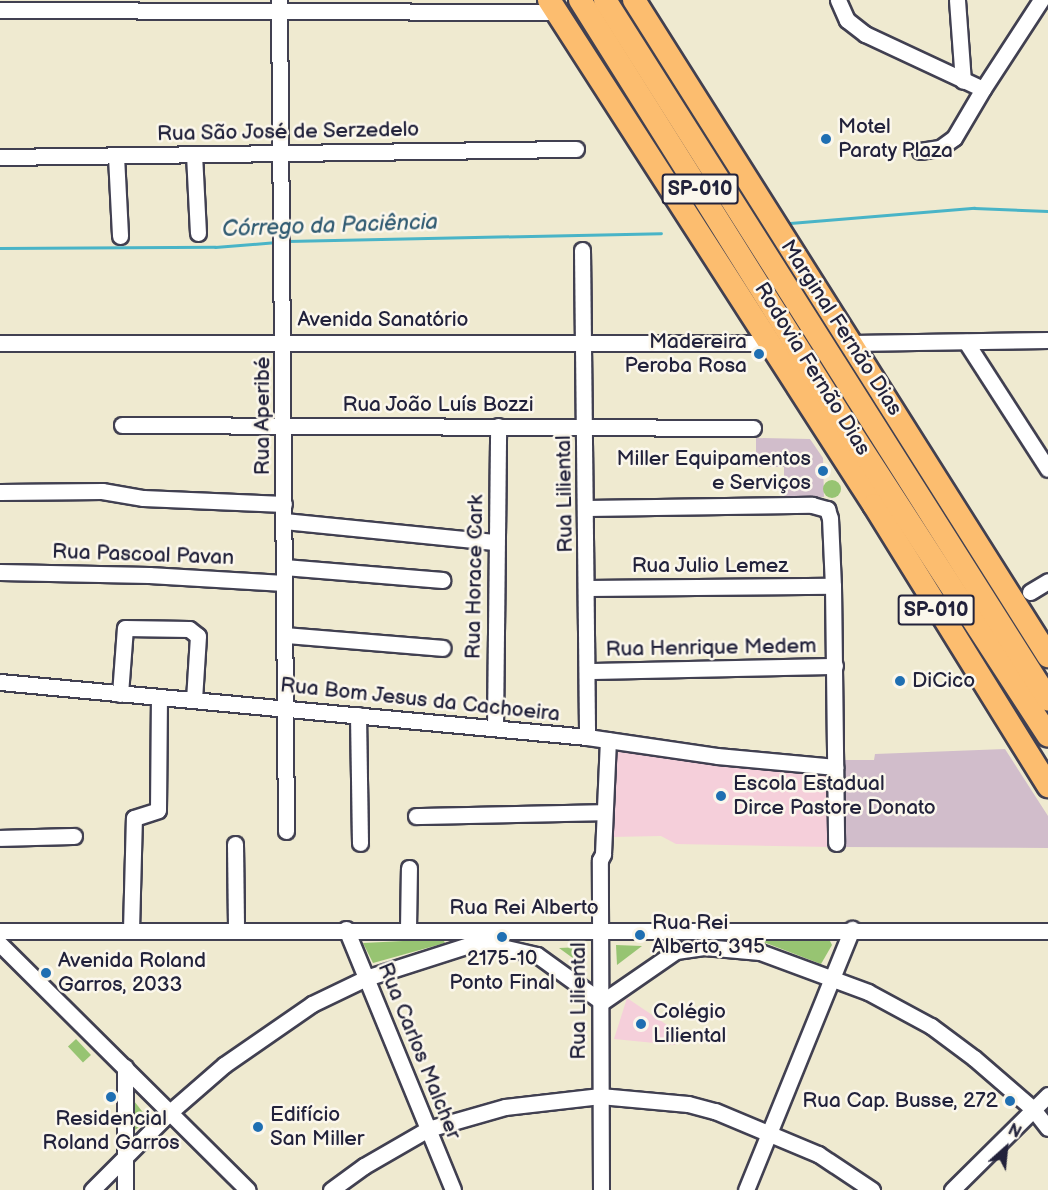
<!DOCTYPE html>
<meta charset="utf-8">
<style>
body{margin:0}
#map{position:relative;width:1048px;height:1190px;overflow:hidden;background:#efead0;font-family:"Balsamiq Sans",sans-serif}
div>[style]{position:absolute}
.built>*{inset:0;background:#f5cfda}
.industrial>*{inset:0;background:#d1bdcb}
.green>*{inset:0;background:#97c472;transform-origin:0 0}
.round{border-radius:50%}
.stream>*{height:3px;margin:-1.5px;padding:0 1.5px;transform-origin:1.5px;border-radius:1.5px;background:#49b4c7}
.roads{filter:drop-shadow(2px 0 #414051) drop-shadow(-2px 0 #414051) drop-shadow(0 2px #414051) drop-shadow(0 -2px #414051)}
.minor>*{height:15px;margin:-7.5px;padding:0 7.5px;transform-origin:7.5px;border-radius:7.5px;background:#fff}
.highway>*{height:22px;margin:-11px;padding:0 11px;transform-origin:11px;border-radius:11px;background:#fcbd6f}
.dots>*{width:16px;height:16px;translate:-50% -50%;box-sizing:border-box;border:3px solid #fbf7ec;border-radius:50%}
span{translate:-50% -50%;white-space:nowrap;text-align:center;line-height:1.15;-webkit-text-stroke:5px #fbf7ec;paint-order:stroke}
.shield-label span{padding:2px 4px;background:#fbf7ec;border:2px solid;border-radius:4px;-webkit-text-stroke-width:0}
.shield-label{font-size:20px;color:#22223b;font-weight:700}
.poi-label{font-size:21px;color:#22223b}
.left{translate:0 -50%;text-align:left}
.right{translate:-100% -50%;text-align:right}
.street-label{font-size:21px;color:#22223b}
.water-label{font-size:22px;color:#325c73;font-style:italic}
.north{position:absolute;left:976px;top:1118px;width:60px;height:60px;-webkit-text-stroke:4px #fbf7ec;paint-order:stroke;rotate:27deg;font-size:16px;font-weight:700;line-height:24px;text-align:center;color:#22223b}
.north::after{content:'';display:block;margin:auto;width:21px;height:27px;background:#22223b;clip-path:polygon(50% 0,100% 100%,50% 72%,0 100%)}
</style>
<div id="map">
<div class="built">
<div style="clip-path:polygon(621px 750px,828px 774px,829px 847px,676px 844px,661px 836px,612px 837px,615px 756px)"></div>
<div style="clip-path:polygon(627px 998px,682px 1035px,677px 1036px,675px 1045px,614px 1039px)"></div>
</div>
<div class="industrial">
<div style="clip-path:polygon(756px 438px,810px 439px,823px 458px,824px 497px,784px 498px,784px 467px,756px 467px)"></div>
<div style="clip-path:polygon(1005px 749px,1048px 816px,1048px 848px,844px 847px,842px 760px,874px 760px,875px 754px)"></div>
</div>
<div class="green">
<div class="round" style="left:823px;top:480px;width:18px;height:18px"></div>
<div style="clip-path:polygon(443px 939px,445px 943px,373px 963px,363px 943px)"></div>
<div style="clip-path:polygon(761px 941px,830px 941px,832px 945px,821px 964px)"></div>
<div style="clip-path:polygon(616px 945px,642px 946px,617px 965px)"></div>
<div style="clip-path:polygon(582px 947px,581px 964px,559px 948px)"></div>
<div style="left:76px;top:1039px;width:22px;height:11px;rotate:47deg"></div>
<div style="clip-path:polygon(134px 1101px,149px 1120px,132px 1132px,130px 1130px)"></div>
</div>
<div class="stream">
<div style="left:790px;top:223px;width:185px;rotate:-4.7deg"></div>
<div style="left:974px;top:208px;width:74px;rotate:2.3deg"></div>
<div style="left:287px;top:241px;width:374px;rotate:-1.2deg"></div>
<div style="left:0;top:248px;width:215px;rotate:-0.3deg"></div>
<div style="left:215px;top:247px;width:62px;rotate:-4.6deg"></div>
</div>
<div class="roads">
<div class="minor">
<div style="left:279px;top:0;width:831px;rotate:89.52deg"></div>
<div style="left:838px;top:0;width:22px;rotate:66deg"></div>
<div style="left:847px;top:20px;width:23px;rotate:38deg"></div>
<div style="left:865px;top:34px;width:130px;rotate:25deg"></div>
<div style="left:983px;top:89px;width:106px;rotate:-56.9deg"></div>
<div style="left:957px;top:0;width:81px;rotate:85.8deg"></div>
<div style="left:0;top:10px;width:556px;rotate:0.21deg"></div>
<div style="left:920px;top:151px;width:20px;rotate:-9deg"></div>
<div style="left:940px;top:148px;width:17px;rotate:-36deg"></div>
<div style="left:954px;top:138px;width:57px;rotate:-59.4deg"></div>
<div style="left:194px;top:154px;width:79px;rotate:87.1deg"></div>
<div style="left:116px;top:156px;width:80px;rotate:87.1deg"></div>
<div style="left:0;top:157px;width:576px;rotate:-0.8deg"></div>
<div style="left:582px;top:250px;width:487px;rotate:89.4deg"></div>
<div style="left:966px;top:342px;width:151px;rotate:57.2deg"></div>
<div style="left:0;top:343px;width:766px"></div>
<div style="left:852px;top:343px;width:196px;rotate:-0.9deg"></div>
<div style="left:122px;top:425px;width:631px;rotate:0.27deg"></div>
<div style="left:0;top:492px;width:102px;rotate:-0.6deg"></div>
<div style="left:102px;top:491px;width:42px;rotate:9.7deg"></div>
<div style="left:143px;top:498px;width:141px;rotate:2.4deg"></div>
<div style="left:586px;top:508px;width:226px;rotate:-0.8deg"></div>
<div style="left:812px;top:505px;width:16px;rotate:15deg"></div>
<div style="left:827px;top:509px;width:9px;rotate:72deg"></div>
<div style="left:830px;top:518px;width:68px;rotate:87.5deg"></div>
<div style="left:833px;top:586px;width:257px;rotate:89.3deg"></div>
<div style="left:284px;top:521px;width:211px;rotate:5.7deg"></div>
<div style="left:284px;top:567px;width:159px;rotate:4.7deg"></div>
<div style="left:0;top:572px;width:149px;rotate:1.2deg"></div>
<div style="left:149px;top:575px;width:135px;rotate:3.4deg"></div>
<div style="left:587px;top:588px;width:246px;rotate:-0.5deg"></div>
<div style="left:1030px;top:592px;width:21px;rotate:-31deg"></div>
<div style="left:285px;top:635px;width:158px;rotate:4.7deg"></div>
<div style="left:588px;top:671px;width:247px;rotate:-1.2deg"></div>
<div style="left:0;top:682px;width:590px;rotate:5.35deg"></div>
<div style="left:587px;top:737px;width:131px;rotate:8.3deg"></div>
<div style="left:717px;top:756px;width:119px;rotate:5.3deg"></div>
<div style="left:120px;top:694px;width:66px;rotate:-85.7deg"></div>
<div style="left:125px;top:628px;width:64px;rotate:0.9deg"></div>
<div style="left:189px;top:629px;width:11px;rotate:38deg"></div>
<div style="left:198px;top:636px;width:64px;rotate:93.6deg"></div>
<div style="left:358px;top:715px;width:128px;rotate:89.1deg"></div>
<div style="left:495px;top:728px;width:302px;rotate:-89.4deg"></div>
<div style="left:416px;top:816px;width:188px;rotate:-1.2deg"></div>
<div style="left:0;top:838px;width:74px;rotate:-1.5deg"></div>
<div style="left:235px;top:844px;width:86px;rotate:89.3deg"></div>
<div style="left:346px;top:929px;width:282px;rotate:67.7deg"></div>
<div style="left:408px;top:929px;width:61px;rotate:-89.1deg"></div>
<div style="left:131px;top:930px;width:112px;rotate:-88.5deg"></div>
<div style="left:134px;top:818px;width:25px;rotate:-18deg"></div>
<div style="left:158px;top:810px;width:113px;rotate:-89.5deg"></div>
<div style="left:0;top:931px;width:1048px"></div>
<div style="left:0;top:944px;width:349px;rotate:44.8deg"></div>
<div style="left:602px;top:1002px;width:90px;rotate:-34.6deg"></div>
<div style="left:676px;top:951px;width:28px;rotate:-8deg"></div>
<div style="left:704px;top:947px;width:56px;rotate:5.1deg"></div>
<div style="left:760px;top:952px;width:115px;rotate:20.3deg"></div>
<div style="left:868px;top:992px;width:72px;rotate:28.4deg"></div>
<div style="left:931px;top:1026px;width:54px;rotate:36.7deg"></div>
<div style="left:974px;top:1058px;width:78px;rotate:40.8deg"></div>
<div style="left:1033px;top:1109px;width:24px;rotate:52deg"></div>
<div style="left:125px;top:1067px;width:123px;rotate:90deg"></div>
<div style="left:92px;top:1190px;width:110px;rotate:-45deg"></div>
<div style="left:170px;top:1112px;width:72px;rotate:-41deg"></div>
<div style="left:224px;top:1065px;width:107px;rotate:-34.7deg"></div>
<div style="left:312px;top:1004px;width:60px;rotate:-25.7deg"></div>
<div style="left:366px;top:978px;width:108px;rotate:-17.8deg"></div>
<div style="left:469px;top:945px;width:20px;rotate:-3deg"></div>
<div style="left:489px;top:944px;width:49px;rotate:12.9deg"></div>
<div style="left:537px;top:955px;width:80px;rotate:35.9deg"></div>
<div style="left:331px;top:1190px;width:41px;rotate:-36deg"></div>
<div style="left:364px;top:1166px;width:74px;rotate:-30deg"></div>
<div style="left:428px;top:1129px;width:80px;rotate:-15.9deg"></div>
<div style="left:505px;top:1107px;width:96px;rotate:-6.6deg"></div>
<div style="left:600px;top:1096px;width:88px;rotate:5.2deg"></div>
<div style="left:688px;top:1104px;width:28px;rotate:15deg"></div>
<div style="left:715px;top:1111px;width:112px;rotate:22.7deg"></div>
<div style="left:818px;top:1154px;width:65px;rotate:33.7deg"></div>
<div style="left:601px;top:1190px;width:330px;rotate:-90.2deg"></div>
<div style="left:600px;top:860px;width:7px;rotate:-63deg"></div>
<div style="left:603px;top:854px;width:114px;rotate:-87.5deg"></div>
<div style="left:746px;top:1190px;width:282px;rotate:-67.9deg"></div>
<div style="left:952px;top:1190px;width:135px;rotate:-44.7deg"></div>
</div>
<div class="highway">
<div style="left:549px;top:0;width:601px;rotate:57.24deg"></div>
<div style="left:874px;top:505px;width:331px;rotate:58.2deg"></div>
<div style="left:580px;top:0;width:503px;rotate:57.92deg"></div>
<div style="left:847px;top:426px;width:369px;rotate:57deg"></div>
<div style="left:605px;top:0;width:828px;rotate:57.64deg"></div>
<div style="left:634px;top:0;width:776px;rotate:57.74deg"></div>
</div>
</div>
<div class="dots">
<div style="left:826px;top:139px;background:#1f6fb2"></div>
<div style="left:759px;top:354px;background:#1f6fb2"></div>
<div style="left:823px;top:471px;background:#1f6fb2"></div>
<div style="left:900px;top:681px;background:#1f6fb2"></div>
<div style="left:721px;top:796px;background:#1f6fb2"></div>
<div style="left:640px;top:935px;background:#1f6fb2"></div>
<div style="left:502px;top:937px;background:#1f6fb2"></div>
<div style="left:46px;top:973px;background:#1f6fb2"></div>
<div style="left:641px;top:1024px;background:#1f6fb2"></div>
<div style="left:111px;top:1097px;background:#1f6fb2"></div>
<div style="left:1010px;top:1101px;background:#1f6fb2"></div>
<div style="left:258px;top:1127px;background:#1f6fb2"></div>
</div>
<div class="shield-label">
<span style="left:700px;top:189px">SP-010</span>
<span style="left:936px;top:610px">SP-010</span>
</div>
<div class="poi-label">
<span class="left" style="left:838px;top:139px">Motel<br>Paraty Plaza</span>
<span class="right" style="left:747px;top:354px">Madereira<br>Peroba Rosa</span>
<span class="right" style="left:811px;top:471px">Miller Equipamentos<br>e Serviços</span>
<span class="left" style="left:912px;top:681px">DiCico</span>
<span class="left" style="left:733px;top:796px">Escola Estadual<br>Dirce Pastore Donato</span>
<span class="left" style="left:652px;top:935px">Rua Rei<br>Alberto, 395</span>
<span style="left:502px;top:971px">2175-10<br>Ponto Final</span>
<span class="left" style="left:58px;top:973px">Avenida Roland<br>Garros, 2033</span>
<span class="left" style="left:653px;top:1024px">Colégio<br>Liliental</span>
<span class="right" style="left:998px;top:1101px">Rua Cap. Busse, 272</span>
<span class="left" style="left:270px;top:1127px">Edifício<br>San Miller</span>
<span style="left:111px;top:1131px">Residencial<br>Roland Garros</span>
</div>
<div class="street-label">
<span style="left:288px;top:132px;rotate:-1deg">Rua São José de Serzedelo</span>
<span style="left:383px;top:320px">Avenida Sanatório</span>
<span style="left:841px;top:328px;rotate:57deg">Marginal Fernão Dias</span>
<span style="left:812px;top:369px;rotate:58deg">Rodovia Fernão Dias</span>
<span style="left:438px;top:405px">Rua João Luís Bozzi</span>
<span style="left:263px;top:416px;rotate:-90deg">Rua Aperibé</span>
<span style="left:565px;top:494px;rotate:-91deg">Rua Liliental</span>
<span style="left:143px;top:555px;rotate:2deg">Rua Pascoal Pavan</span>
<span style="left:710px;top:566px">Rua Julio Lemez</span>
<span style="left:475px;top:577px;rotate:-89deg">Rua Horace Cark</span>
<span style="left:711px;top:648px;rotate:-1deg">Rua Henrique Medem</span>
<span style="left:420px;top:700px;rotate:6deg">Rua Bom Jesus da Cachoeira</span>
<span style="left:524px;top:908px">Rua Rei Alberto</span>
<span style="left:579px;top:1001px;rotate:-90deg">Rua Liliental</span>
<span style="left:419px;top:1051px;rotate:68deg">Rua Carlos Malcher</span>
</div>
<div class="water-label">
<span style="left:330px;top:226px;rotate:-2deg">Córrego da Paciência</span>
</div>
<div class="north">N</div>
</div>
